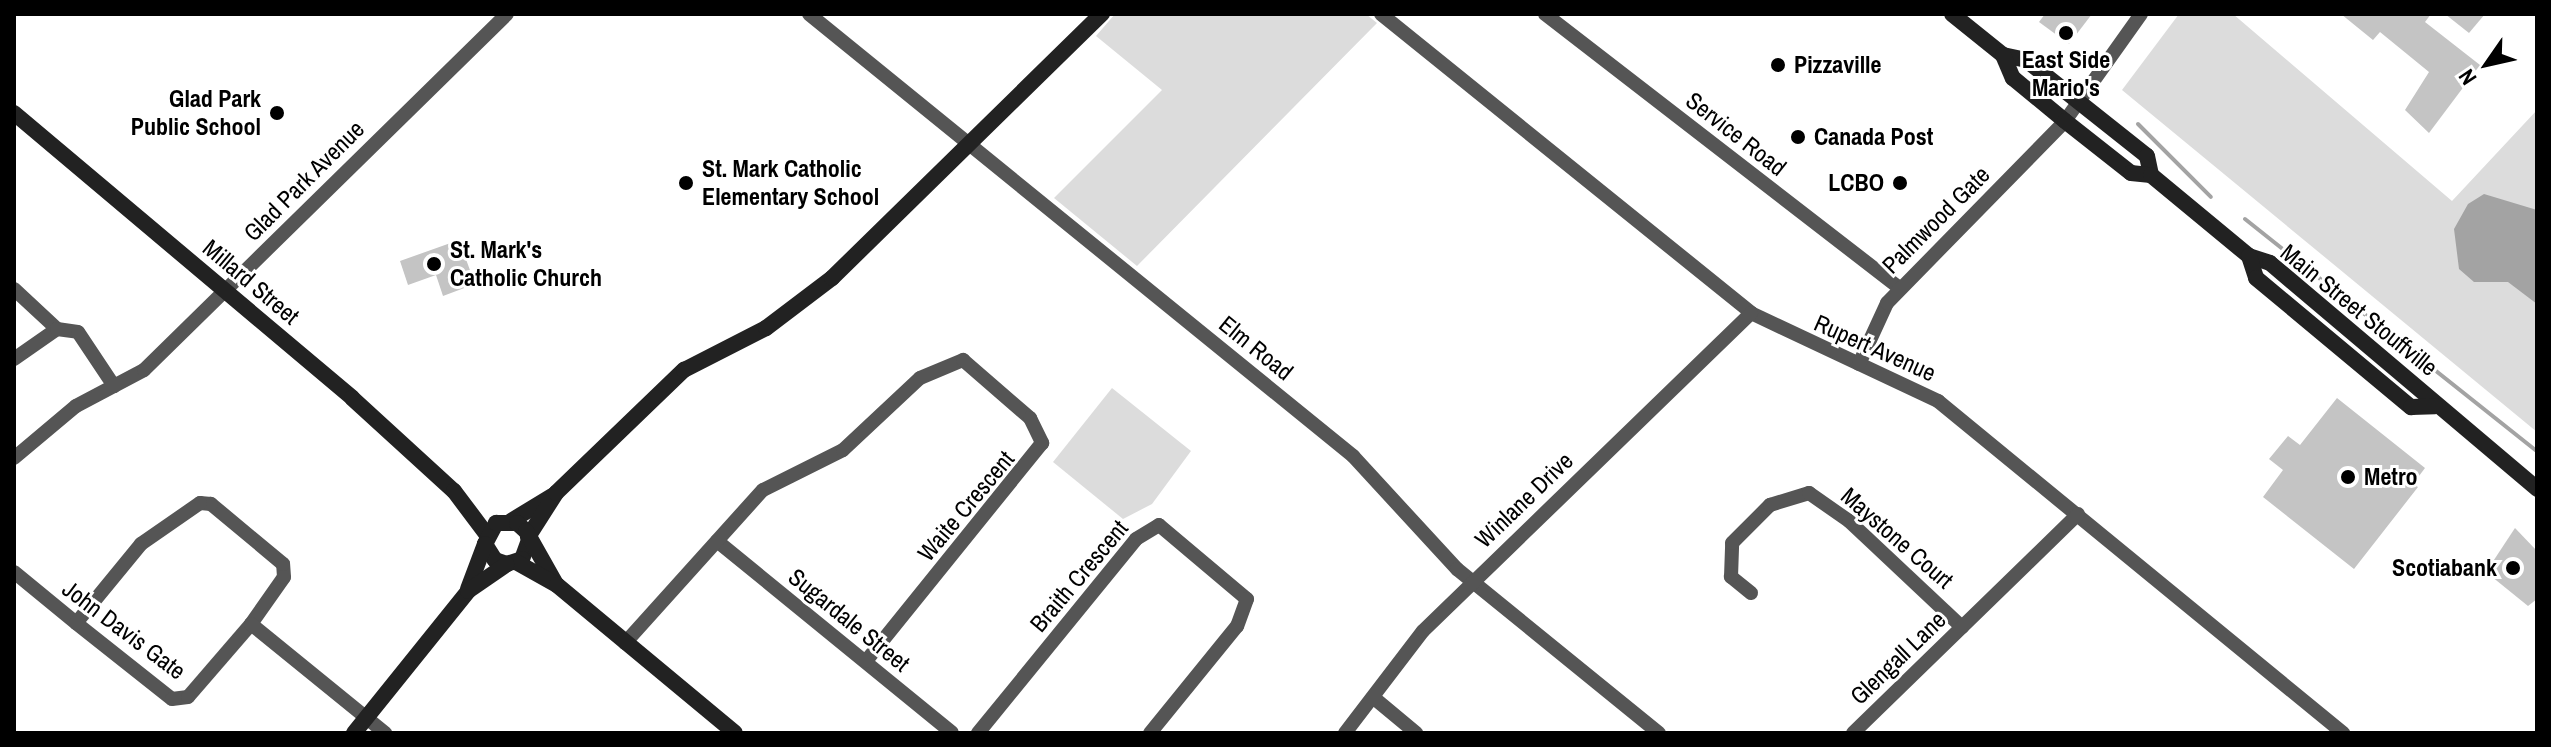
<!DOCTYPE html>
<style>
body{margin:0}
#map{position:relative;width:2551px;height:747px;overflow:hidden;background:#fff;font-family:"Archivo Narrow",sans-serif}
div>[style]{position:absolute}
.green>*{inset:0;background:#dcdcdc}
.water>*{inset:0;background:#a3a3a3}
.stream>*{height:4px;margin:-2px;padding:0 2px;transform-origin:2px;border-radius:2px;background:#a3a3a3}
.building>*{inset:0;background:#c4c4c4}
.street>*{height:14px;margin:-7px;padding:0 7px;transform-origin:7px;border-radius:7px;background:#555}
.secondary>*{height:16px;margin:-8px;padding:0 8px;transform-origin:8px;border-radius:8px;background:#222}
.dots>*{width:22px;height:22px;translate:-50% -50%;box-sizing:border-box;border:4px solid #fff;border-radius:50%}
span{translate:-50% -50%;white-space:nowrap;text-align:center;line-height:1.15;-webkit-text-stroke:6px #fff;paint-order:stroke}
.poi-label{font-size:24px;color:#000;font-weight:700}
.left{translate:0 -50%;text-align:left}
.right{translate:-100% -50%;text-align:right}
.street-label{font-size:24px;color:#000}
.frame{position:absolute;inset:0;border:16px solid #000;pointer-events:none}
.north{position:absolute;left:2447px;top:24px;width:80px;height:80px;-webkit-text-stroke:6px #fff;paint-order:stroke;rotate:236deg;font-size:22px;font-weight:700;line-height:32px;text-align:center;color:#000}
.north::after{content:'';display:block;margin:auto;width:28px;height:36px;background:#000;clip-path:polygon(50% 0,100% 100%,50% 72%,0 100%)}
</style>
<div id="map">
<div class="green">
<div style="clip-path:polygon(1115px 14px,1366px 14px,1377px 23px,1137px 266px,1054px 198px,1162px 90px,1096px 36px)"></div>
<div style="clip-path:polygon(2179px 14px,2233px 14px,2452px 201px,2537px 110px,2537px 432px,2122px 90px)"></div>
<div style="clip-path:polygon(1112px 388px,1191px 451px,1152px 504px,1123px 519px,1053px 462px)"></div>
</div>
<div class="water">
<div style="clip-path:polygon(2484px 194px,2537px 210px,2537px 304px,2508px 282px,2474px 282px,2459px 269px,2454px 229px,2468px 204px)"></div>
</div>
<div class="stream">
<div style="left:2138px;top:124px;width:103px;rotate:45deg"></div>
<div style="left:2245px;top:219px;width:373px;rotate:38.5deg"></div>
</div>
<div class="building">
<div style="clip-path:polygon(2045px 14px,2092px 14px,2069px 44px,2039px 22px)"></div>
<div style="clip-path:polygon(2341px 14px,2431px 14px,2425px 22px,2480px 65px,2429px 133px,2405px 110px,2429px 72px,2380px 32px,2373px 40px)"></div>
<div style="clip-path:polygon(2445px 14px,2485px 14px,2469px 33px)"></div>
<div style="clip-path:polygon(459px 240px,475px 284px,443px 296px,436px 275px,408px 285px,400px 261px)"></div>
<div style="clip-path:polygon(2337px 398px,2425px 468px,2413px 484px,2418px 487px,2354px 569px,2263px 497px,2283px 470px,2269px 459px,2288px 436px,2300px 445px)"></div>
<div style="clip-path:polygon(2515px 528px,2537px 551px,2537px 599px,2528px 606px,2486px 572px)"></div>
</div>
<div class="street">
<div style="left:809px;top:14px;width:701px;rotate:39.09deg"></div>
<div style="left:1353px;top:456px;width:154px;rotate:47.4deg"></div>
<div style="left:1457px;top:569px;width:260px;rotate:39.1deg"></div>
<div style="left:1381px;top:14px;width:476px;rotate:38.9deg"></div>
<div style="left:1751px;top:313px;width:207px;rotate:25.2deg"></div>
<div style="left:1938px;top:401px;width:524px;rotate:39.34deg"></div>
<div style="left:1545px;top:14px;width:448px;rotate:37.7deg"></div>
<div style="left:14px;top:289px;width:59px;rotate:42.9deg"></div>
<div style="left:14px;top:359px;width:52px;rotate:-34.9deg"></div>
<div style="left:57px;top:329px;width:21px;rotate:8deg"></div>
<div style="left:78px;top:332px;width:65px;rotate:56.3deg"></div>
<div style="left:1859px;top:364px;width:67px;rotate:-65.3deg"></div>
<div style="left:1887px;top:303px;width:255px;rotate:-45.6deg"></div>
<div style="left:2065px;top:121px;width:131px;rotate:-54.6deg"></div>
<div style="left:14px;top:458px;width:81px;rotate:-40deg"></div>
<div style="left:76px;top:406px;width:77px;rotate:-27.9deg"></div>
<div style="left:144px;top:370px;width:508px;rotate:-44.44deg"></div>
<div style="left:717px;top:541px;width:303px;rotate:39.2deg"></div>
<div style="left:14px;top:572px;width:80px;rotate:39.4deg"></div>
<div style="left:76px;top:623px;width:122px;rotate:38.4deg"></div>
<div style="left:172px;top:699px;width:16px;rotate:-7deg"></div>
<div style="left:188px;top:697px;width:96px;rotate:-49.2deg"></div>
<div style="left:251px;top:624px;width:57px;rotate:-54.9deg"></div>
<div style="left:284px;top:577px;width:13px;rotate:-94deg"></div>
<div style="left:283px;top:564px;width:94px;rotate:-140.2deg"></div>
<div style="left:211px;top:504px;width:11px;rotate:-175deg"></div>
<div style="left:200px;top:503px;width:72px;rotate:145.2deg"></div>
<div style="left:141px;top:544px;width:102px;rotate:129.4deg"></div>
<div style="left:1751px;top:593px;width:26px;rotate:-141deg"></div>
<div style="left:1731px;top:577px;width:34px;rotate:-88deg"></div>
<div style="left:1732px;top:543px;width:54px;rotate:-45deg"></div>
<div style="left:1770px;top:505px;width:41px;rotate:-17.1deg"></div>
<div style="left:1809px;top:493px;width:49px;rotate:35deg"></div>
<div style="left:1849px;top:521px;width:155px;rotate:43.2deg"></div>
<div style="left:251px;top:624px;width:173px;rotate:39.1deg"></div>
<div style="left:625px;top:643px;width:206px;rotate:-48deg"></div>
<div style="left:763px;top:490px;width:89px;rotate:-26.6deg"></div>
<div style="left:843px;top:450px;width:105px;rotate:-43.1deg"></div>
<div style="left:920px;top:378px;width:47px;rotate:-22.7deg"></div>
<div style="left:963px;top:360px;width:89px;rotate:40.9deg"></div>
<div style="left:1030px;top:418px;width:28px;rotate:64deg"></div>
<div style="left:1042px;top:443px;width:280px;rotate:128.9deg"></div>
<div style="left:1374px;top:698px;width:55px;rotate:39.8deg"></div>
<div style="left:978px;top:733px;width:250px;rotate:-50.8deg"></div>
<div style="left:1136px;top:539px;width:27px;rotate:-31deg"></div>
<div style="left:1159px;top:525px;width:115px;rotate:40.1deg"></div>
<div style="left:1247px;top:599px;width:29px;rotate:110deg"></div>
<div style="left:1237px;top:626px;width:138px;rotate:129.1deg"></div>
<div style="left:1345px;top:733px;width:128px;rotate:-52.6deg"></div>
<div style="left:1423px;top:631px;width:457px;rotate:-44.1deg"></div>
<div style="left:1853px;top:733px;width:314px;rotate:-44.2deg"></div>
</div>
<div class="secondary">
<div style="left:1952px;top:14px;width:65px;rotate:38.8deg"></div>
<div style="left:2003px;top:55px;width:24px;rotate:12deg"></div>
<div style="left:2026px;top:60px;width:154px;rotate:38.4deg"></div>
<div style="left:2147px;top:156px;width:19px;rotate:78deg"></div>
<div style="left:2003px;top:55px;width:25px;rotate:67deg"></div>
<div style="left:2013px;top:78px;width:67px;rotate:39.6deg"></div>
<div style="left:2065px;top:121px;width:84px;rotate:38.2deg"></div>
<div style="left:2131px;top:173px;width:20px;rotate:6deg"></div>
<div style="left:2151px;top:175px;width:127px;rotate:39.6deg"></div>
<div style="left:2249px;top:256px;width:22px;rotate:18deg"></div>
<div style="left:2270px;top:263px;width:350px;rotate:40.2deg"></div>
<div style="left:14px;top:113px;width:442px;rotate:40.1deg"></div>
<div style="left:352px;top:398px;width:138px;rotate:42.4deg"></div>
<div style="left:454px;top:491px;width:55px;rotate:53.1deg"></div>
<div style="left:2249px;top:256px;width:23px;rotate:72deg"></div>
<div style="left:2256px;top:278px;width:202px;rotate:39.8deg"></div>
<div style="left:2411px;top:407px;width:24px;rotate:-2deg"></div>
<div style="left:511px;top:521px;width:48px;rotate:-31.4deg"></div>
<div style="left:528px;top:537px;width:52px;rotate:-57.5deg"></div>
<div style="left:556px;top:493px;width:178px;rotate:-43.9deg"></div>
<div style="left:684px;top:370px;width:92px;rotate:-27.1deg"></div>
<div style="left:766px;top:328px;width:83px;rotate:-37.1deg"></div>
<div style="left:832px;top:278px;width:378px;rotate:-44.4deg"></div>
<div style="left:529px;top:540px;width:20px;rotate:110deg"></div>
<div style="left:522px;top:559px;width:16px;rotate:162deg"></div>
<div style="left:507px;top:564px;width:13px;rotate:-162deg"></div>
<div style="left:495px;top:560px;width:19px;rotate:-122deg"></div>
<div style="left:485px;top:544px;width:24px;rotate:-62deg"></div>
<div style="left:496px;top:523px;width:21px"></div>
<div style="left:517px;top:523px;width:12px;rotate:42deg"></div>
<div style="left:526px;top:531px;width:61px;rotate:60.5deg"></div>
<div style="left:516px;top:562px;width:47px;rotate:29.3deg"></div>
<div style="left:557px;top:585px;width:231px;rotate:39.7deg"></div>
<div style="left:468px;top:589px;width:48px;rotate:-69.3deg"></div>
<div style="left:354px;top:733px;width:182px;rotate:-51.2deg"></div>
<div style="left:468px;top:591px;width:47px;rotate:-34.7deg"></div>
</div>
<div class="dots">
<div style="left:2066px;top:33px;background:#000"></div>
<div style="left:1778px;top:65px;background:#000"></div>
<div style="left:277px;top:113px;background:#000"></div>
<div style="left:1798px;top:137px;background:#000"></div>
<div style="left:686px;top:183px;background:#000"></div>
<div style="left:1900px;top:183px;background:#000"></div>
<div style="left:434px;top:264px;background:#000"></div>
<div style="left:2348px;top:477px;background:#000"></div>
<div style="left:2513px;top:568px;background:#000"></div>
</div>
<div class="poi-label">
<span style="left:2066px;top:74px">East Side<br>Mario's</span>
<span class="left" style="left:1794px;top:65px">Pizzaville</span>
<span class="right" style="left:261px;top:113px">Glad Park<br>Public School</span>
<span class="left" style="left:1814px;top:137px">Canada Post</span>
<span class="left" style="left:702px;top:183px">St. Mark Catholic<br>Elementary School</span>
<span class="right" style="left:1884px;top:183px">LCBO</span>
<span class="left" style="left:450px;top:264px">St. Mark's<br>Catholic Church</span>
<span class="left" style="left:2364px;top:477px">Metro</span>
<span class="right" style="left:2497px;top:568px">Scotiabank</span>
</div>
<div class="street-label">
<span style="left:1736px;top:134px;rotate:38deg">Service Road</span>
<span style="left:304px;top:181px;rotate:-45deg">Glad Park Avenue</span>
<span style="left:1936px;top:220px;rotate:-45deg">Palmwood Gate</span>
<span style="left:251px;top:282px;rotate:40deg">Millard Street</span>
<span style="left:2359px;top:310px;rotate:39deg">Main Street Stouffville</span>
<span style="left:1256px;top:348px;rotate:39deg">Elm Road</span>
<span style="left:1875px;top:348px;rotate:24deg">Rupert Avenue</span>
<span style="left:1524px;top:500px;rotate:-44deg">Winlane Drive</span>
<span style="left:966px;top:506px;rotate:-50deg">Waite Crescent</span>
<span style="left:1897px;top:538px;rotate:41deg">Maystone Court</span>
<span style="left:1079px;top:576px;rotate:-50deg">Braith Crescent</span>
<span style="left:849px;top:620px;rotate:39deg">Sugardale Street</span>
<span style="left:124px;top:630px;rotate:37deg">John Davis Gate</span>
<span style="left:1898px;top:658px;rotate:-44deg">Glengall Lane</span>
</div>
<div class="frame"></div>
<div class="north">N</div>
</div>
